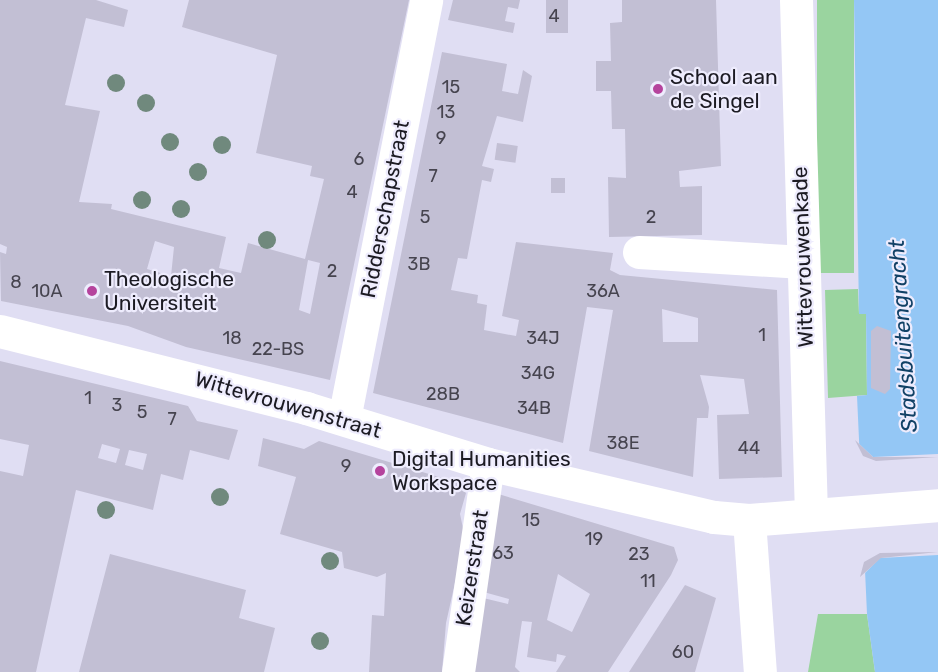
<!DOCTYPE html>
<style>
body{margin:0}
#map{position:relative;width:938px;height:672px;overflow:hidden;background:#e0def3;font-family:Rubik,sans-serif}
div>[style]{position:absolute}
.green>*{inset:0;background:#9ad49f;transform-origin:0 0}
.water>*{inset:0;background:#94c7f5}
.pier>*{inset:0;background:#e0def3}
.building>*{inset:0;background:#c2bfd4;transform-origin:0 0}
.minor>*{height:33px;margin:-16.5px;padding:0 16.5px;transform-origin:16.5px;border-radius:16.5px;background:#fff}
.trees>*{width:18px;height:18px;margin:-9px;border-radius:50%;background:#70897d}
.dots>*{width:16px;height:16px;translate:-50% -50%;box-sizing:border-box;border:3px solid #eeecfd;border-radius:50%}
span{translate:-50% -50%;white-space:nowrap;text-align:center;line-height:1.15;-webkit-text-stroke:4.5px #eeecfd;paint-order:stroke}
.number-label{font-size:18px;color:#46444f}
.number-label span{-webkit-text-stroke-width:0}
.poi-label{font-size:21px;color:#1c1b23}
.left{translate:0 -50%;text-align:left}
.street-label{font-size:21px;color:#1c1b23}
.water-label{font-size:22px;color:#114166;font-style:italic}
</style>
<div id="map">
<div class="green">
<div style="left:817px;top:0;width:37px;height:273px"></div>
<div style="clip-path:polygon(858px 289px,859px 314px,866px 314px,867px 395px,828px 398px,825px 290px)"></div>
<div style="clip-path:polygon(818px 614px,867px 614px,875px 672px,808px 672px)"></div>
</div>
<div class="water">
<div style="clip-path:polygon(854px 0,938px 0,938px 672px,875px 672px,867px 614px,857px 396px,867px 395px,866px 314px,859px 314px)"></div>
</div>
<div class="pier">
<div style="clip-path:polygon(855px 440px,873px 457px,938px 454px,938px 555px,880px 558px,862px 576px)"></div>
</div>
<div class="building">
<div style="clip-path:polygon(evenodd,0 0,96px 0,128px 10px,124px 27px,86px 18px,65px 105px,100px 111px,79px 202px,112px 204px,111px 209px,226px 237px,219px 268px,241px 273px,248px 243px,305px 259px,324px 179px,310px 176px,312px 166px,256px 153px,277px 55px,182px 27px,189px 0,409px 0,330px 380px,186px 347px,128px 326px,1px 301px,0 252px,6px 254px,7px 247px,0 244px,0 0,155px 241px,174px 247px,171px 276px,147px 269px,155px 241px,0 0,308px 260px,320px 263px,310px 314px,299px 310px,308px 260px)"></div>
<div style="clip-path:polygon(453px 0,520px 0,518px 9px,508px 7px,505px 21px,515px 23px,513px 33px,448px 20px)"></div>
<div style="left:546px;top:0;width:22px;height:33px"></div>
<div style="clip-path:polygon(622px 0,716px 0,721px 166px,679px 171px,680px 187px,702px 186px,702px 235px,609px 237px,608px 177px,626px 178px,625px 129px,612px 129px,611px 91px,596px 91px,596px 61px,611px 61px,610px 23px,622px 22px)"></div>
<div style="clip-path:polygon(evenodd,442px 52px,507px 64px,502px 91px,518px 94px,523px 70px,532px 76px,523px 122px,497px 116px,482px 166px,494px 169px,491px 182px,482px 180px,467px 259px,458px 258px,451px 290px,478px 295px,477px 303px,487px 305px,484px 330px,516px 336px,519px 320px,502px 316px,516px 242px,613px 253px,610px 270px,620px 275px,777px 290px,782px 477px,719px 479px,717px 415px,749px 414px,744px 379px,700px 375px,709px 407px,708px 418px,697px 418px,693px 477px,589px 451px,613px 310px,587px 307px,563px 443px,373px 393px,442px 52px,662px 309px,698px 318px,698px 342px,663px 342px,662px 309px)"></div>
<div style="left:497px;top:143px;width:21px;height:17px;rotate:8deg"></div>
<div style="left:551px;top:178px;width:14px;height:15px"></div>
<div style="clip-path:polygon(877px 326px,891px 331px,890px 389px,885px 394px,871px 388px,871px 331px)"></div>
<div style="clip-path:polygon(evenodd,0 361px,188px 406px,197px 421px,238px 430px,229px 460px,190px 450px,183px 480px,161px 474px,153px 510px,76px 490px,36px 672px,0 672px,0 471px,23px 476px,29px 445px,0 439px,0 361px,102px 444px,120px 449px,116px 463px,98px 458px,102px 444px,0 361px,129px 450px,147px 454px,143px 470px,125px 465px,129px 450px)"></div>
<div style="clip-path:polygon(263px 438px,304px 449px,319px 441px,459px 483px,466px 493px,460px 514px,465px 538px,446px 623px,442px 672px,369px 672px,372px 615px,384px 616px,386px 573px,377px 577px,344px 568px,342px 552px,280px 534px,296px 477px,258px 466px)"></div>
<div style="clip-path:polygon(855px 440px,873px 457px,938px 457px,876px 461px,863px 456px)"></div>
<div style="clip-path:polygon(evenodd,495px 493px,674px 547px,678px 560px,671px 575px,608px 672px,556px 672px,566px 656px,557px 654px,556px 662px,527px 657px,532px 622px,522px 621px,515px 667px,520px 672px,474px 672px,479px 597px,508px 604px,509px 599px,480px 591px,495px 493px,558px 574px,590px 594px,572px 632px,547px 620px,558px 574px)"></div>
<div style="clip-path:polygon(938px 552px,881px 558px,860px 577px,864px 562px,880px 553px)"></div>
<div style="clip-path:polygon(110px 554px,246px 590px,239px 618px,275px 628px,264px 672px,79px 672px)"></div>
<div style="clip-path:polygon(685px 585px,716px 598px,695px 672px,629px 672px)"></div>
</div>
<div class="minor">
<div style="left:796px;top:0;width:515px;rotate:88.33deg"></div>
<div style="left:639px;top:252px;width:164px;rotate:3.5deg"></div>
<div style="left:0;top:331px;width:316px;rotate:14.1deg"></div>
<div style="left:306px;top:408px;width:190px;rotate:17.1deg"></div>
<div style="left:488px;top:464px;width:232px;rotate:13.2deg"></div>
<div style="left:714px;top:517px;width:35px;rotate:5deg"></div>
<div style="left:749px;top:520px;width:190px;rotate:-4.5deg"></div>
<div style="left:344px;top:419px;width:427px;rotate:-78.9deg"></div>
<div style="left:749px;top:520px;width:152px;rotate:85.9deg"></div>
<div style="left:458px;top:672px;width:210px;rotate:-81.8deg"></div>
</div>
<div class="trees">
<div style="left:116px;top:83px"></div>
<div style="left:146px;top:103px"></div>
<div style="left:170px;top:142px"></div>
<div style="left:222px;top:145px"></div>
<div style="left:198px;top:172px"></div>
<div style="left:142px;top:200px"></div>
<div style="left:181px;top:209px"></div>
<div style="left:267px;top:240px"></div>
<div style="left:220px;top:497px"></div>
<div style="left:106px;top:510px"></div>
<div style="left:330px;top:561px"></div>
<div style="left:320px;top:641px"></div>
</div>
<div class="dots">
<div style="left:658px;top:89px;background:#b5439d"></div>
<div style="left:92px;top:291px;background:#b5439d"></div>
<div style="left:380px;top:471px;background:#b5439d"></div>
</div>
<div class="number-label">
<span style="left:554px;top:16px">4</span>
<span style="left:451px;top:87px">15</span>
<span style="left:446px;top:112px">13</span>
<span style="left:441px;top:138px">9</span>
<span style="left:359px;top:159px">6</span>
<span style="left:433px;top:176px">7</span>
<span style="left:352px;top:192px">4</span>
<span style="left:425px;top:217px">5</span>
<span style="left:651px;top:217px">2</span>
<span style="left:419px;top:264px">3B</span>
<span style="left:332px;top:271px">2</span>
<span style="left:16px;top:282px">8</span>
<span style="left:47px;top:291px">10A</span>
<span style="left:603px;top:291px">36A</span>
<span style="left:762px;top:335px">1</span>
<span style="left:232px;top:338px">18</span>
<span style="left:543px;top:338px">34J</span>
<span style="left:278px;top:349px">22-BS</span>
<span style="left:538px;top:373px">34G</span>
<span style="left:443px;top:394px">28B</span>
<span style="left:88px;top:398px">1</span>
<span style="left:117px;top:405px">3</span>
<span style="left:534px;top:408px">34B</span>
<span style="left:142px;top:412px">5</span>
<span style="left:172px;top:419px">7</span>
<span style="left:623px;top:443px">38E</span>
<span style="left:749px;top:448px">44</span>
<span style="left:346px;top:466px">9</span>
<span style="left:531px;top:520px">15</span>
<span style="left:594px;top:539px">19</span>
<span style="left:503px;top:553px">63</span>
<span style="left:639px;top:554px">23</span>
<span style="left:648px;top:581px">11</span>
<span style="left:683px;top:652px">60</span>
</div>
<div class="poi-label">
<span class="left" style="left:670px;top:89px">School aan<br>de Singel</span>
<span class="left" style="left:104px;top:291px">Theologische<br>Universiteit</span>
<span class="left" style="left:392px;top:471px">Digital Humanities<br>Workspace</span>
</div>
<div class="street-label">
<span style="left:385px;top:209px;rotate:-79deg">Ridderschapstraat</span>
<span style="left:803px;top:257px;rotate:-92deg">Wittevrouwenkade</span>
<span style="left:288px;top:405px;rotate:16deg">Wittevrouwenstraat</span>
<span style="left:472px;top:568px;rotate:-81deg">Keizerstraat</span>
</div>
<div class="water-label">
<span style="left:903px;top:336px;rotate:-94deg">Stadsbuitengracht</span>
</div>
</div>
